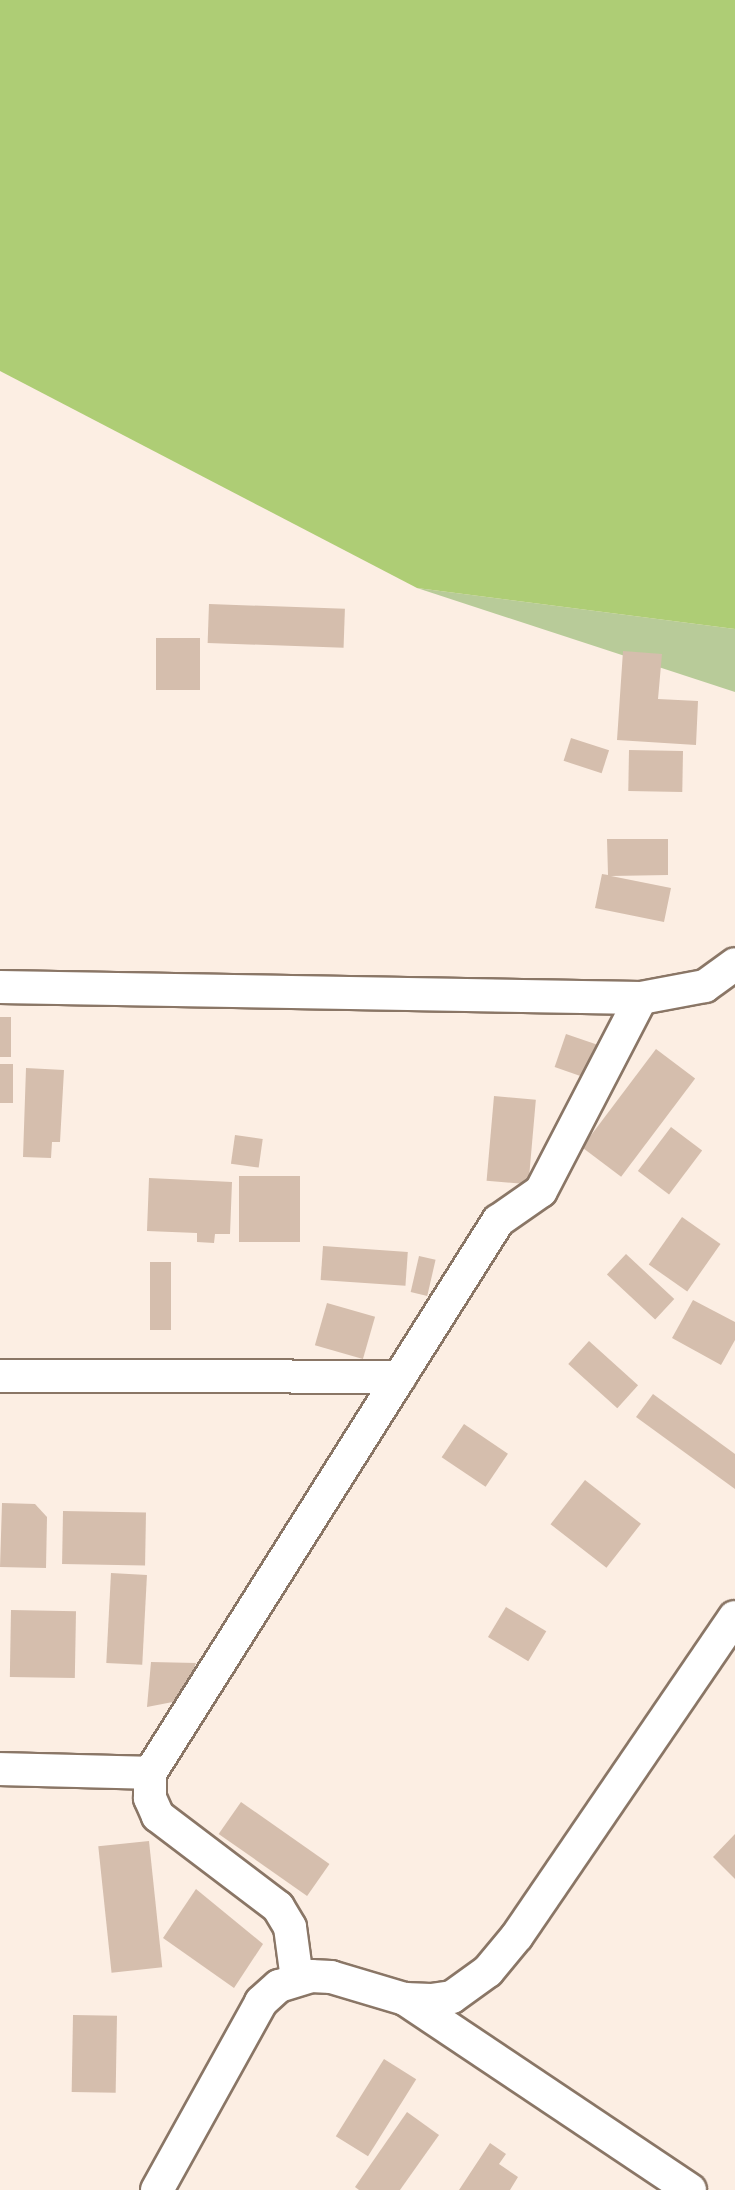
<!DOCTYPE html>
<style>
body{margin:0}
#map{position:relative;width:735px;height:2190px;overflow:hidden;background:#fceee3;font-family:"Noto Sans",sans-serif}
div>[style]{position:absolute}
.green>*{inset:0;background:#b8cb99}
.forest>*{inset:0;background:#aecd75}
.building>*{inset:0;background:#d5bead;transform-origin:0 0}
.roads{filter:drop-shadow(2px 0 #8a7666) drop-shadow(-2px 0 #8a7666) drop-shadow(0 2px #8a7666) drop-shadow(0 -2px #8a7666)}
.minor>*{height:32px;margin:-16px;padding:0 16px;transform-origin:16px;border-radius:16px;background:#fff}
span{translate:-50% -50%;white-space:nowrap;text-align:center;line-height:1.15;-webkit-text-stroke:8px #fefefe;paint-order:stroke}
</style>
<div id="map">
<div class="green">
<div style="clip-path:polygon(417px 588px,735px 629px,735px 692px)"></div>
</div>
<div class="forest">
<div style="clip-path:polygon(0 0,735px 0,735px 629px,417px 588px,0 371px)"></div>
</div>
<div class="building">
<div style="left:209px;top:604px;width:136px;height:39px;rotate:2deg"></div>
<div style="left:156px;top:638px;width:44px;height:52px"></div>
<div style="clip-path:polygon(623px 651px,662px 654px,658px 699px,698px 701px,696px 745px,617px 740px)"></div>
<div style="left:571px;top:738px;width:40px;height:24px;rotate:18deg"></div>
<div style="left:629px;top:750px;width:54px;height:41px;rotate:1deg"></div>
<div style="clip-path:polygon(607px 839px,668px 839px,668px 875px,611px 876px,671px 888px,664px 922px,595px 908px,602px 874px,608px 875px)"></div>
<div style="left:0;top:1017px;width:11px;height:40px"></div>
<div style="left:566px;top:1034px;width:34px;height:35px;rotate:19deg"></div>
<div style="left:656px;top:1049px;width:49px;height:123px;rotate:37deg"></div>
<div style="left:0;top:1064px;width:13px;height:39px"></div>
<div style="clip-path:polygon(26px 1068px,64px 1070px,60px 1142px,52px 1142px,51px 1158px,23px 1157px)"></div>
<div style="left:494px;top:1096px;width:42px;height:85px;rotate:5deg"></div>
<div style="left:671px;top:1127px;width:39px;height:55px;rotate:37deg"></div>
<div style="left:235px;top:1135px;width:28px;height:29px;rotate:8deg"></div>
<div style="left:239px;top:1176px;width:61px;height:66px"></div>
<div style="clip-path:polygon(149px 1178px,232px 1182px,230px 1234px,215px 1234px,214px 1243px,197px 1242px,197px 1233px,147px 1231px)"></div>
<div style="left:682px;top:1217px;width:47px;height:58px;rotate:35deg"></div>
<div style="left:323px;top:1246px;width:85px;height:34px;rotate:4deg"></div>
<div style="left:626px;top:1254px;width:66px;height:28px;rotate:43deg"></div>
<div style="left:419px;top:1256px;width:17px;height:37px;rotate:13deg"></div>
<div style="left:150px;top:1262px;width:21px;height:68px"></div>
<div style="clip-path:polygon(693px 1300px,735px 1322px,735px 1340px,721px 1365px,672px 1338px)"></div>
<div style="left:327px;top:1303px;width:50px;height:44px;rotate:16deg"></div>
<div style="left:589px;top:1341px;width:66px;height:31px;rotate:42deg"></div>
<div style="clip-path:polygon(653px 1394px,735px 1454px,735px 1489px,636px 1417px)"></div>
<div style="left:464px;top:1424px;width:53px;height:40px;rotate:34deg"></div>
<div style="left:585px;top:1480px;width:71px;height:56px;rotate:38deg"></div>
<div style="clip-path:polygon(2px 1503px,35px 1504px,47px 1517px,46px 1568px,0 1567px)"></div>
<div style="left:63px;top:1511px;width:83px;height:53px;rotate:1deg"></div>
<div style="left:111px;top:1573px;width:36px;height:90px;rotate:3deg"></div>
<div style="left:506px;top:1607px;width:47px;height:35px;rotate:31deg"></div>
<div style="left:11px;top:1610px;width:65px;height:67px;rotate:1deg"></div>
<div style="clip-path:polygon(151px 1662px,196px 1663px,183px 1700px,147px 1707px)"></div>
<div style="left:241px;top:1802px;width:108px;height:39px;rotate:35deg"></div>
<div style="clip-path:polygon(735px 1834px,735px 1879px,713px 1857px)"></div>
<div style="left:149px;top:1841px;width:127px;height:51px;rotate:84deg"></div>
<div style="clip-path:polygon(196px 1889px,263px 1944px,234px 1988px,163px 1938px)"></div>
<div style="left:73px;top:2015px;width:44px;height:77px;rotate:1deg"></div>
<div style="left:384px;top:2059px;width:38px;height:91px;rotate:32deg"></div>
<div style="clip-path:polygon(407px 2112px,439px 2135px,400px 2190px,359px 2190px,355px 2187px)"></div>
<div style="clip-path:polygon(490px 2143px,506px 2154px,499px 2164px,518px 2177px,510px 2190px,459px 2190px)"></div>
</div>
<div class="roads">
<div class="minor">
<div style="left:0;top:987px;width:641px;rotate:0.98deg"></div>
<div style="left:641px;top:998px;width:65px;rotate:-10.6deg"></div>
<div style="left:705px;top:986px;width:37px;rotate:-36deg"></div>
<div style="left:0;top:1376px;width:400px;rotate:0.1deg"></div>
<div style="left:0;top:1769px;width:150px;rotate:1.5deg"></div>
<div style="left:297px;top:1979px;width:52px;rotate:-97.7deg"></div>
<div style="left:290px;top:1927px;width:23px;rotate:-121deg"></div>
<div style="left:278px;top:1907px;width:151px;rotate:-142.8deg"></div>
<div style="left:158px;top:1816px;width:20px;rotate:-114deg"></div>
<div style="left:150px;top:1798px;width:25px;rotate:-90deg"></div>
<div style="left:150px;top:1773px;width:653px;rotate:-57.77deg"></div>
<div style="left:498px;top:1221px;width:52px;rotate:-34.9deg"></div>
<div style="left:541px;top:1191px;width:217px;rotate:-62.6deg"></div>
<div style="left:405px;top:1999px;width:343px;rotate:33.8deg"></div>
<div style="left:157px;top:2190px;width:215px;rotate:-61deg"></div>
<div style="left:261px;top:2002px;width:24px;rotate:-42deg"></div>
<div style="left:279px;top:1986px;width:34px;rotate:-17deg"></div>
<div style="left:311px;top:1976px;width:20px;rotate:3deg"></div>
<div style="left:331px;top:1977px;width:77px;rotate:16.6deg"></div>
<div style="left:405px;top:1999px;width:26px;rotate:2deg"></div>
<div style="left:431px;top:2000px;width:21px;rotate:-8deg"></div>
<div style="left:452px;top:1997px;width:44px;rotate:-35.8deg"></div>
<div style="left:488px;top:1971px;width:45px;rotate:-50.4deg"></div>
<div style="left:517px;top:1936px;width:386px;rotate:-55.7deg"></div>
</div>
</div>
</div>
